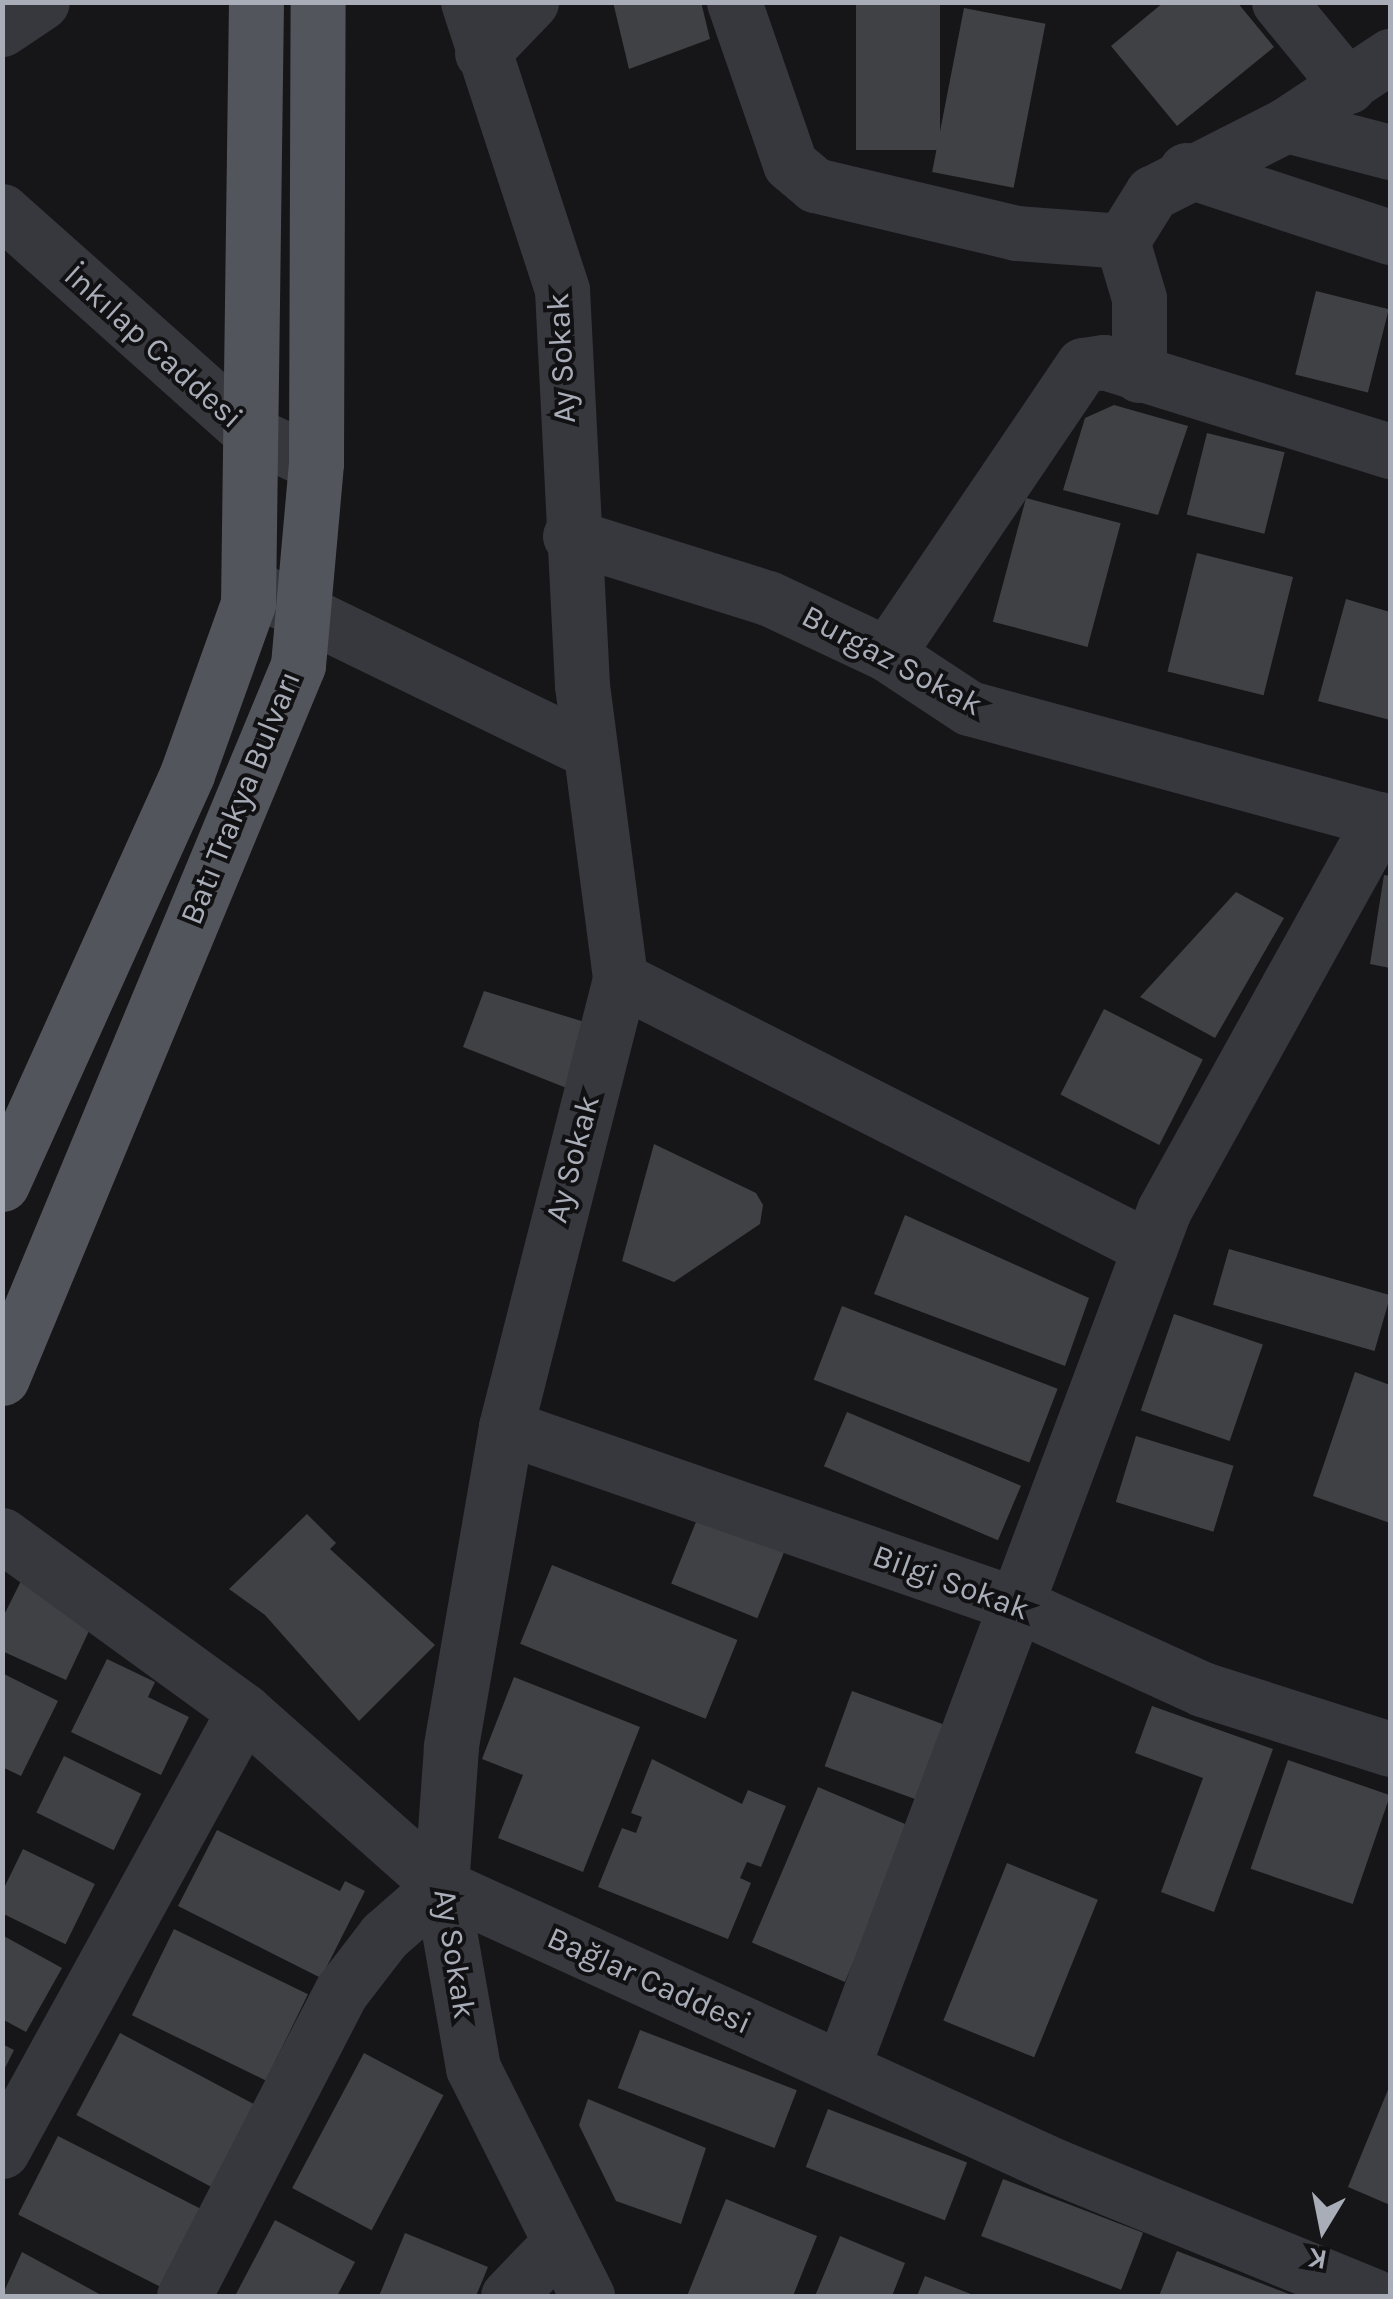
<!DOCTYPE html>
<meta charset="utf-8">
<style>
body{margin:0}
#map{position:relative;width:1393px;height:2299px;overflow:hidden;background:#161618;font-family:Karla,sans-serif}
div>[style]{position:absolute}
.building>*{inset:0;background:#404145;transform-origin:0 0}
.minor>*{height:55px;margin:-27.5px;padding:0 27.5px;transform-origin:27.5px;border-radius:27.5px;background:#37383d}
.major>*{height:55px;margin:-27.5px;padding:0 27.5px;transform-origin:27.5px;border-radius:27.5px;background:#53555c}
span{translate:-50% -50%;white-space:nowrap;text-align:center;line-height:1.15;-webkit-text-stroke:8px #111113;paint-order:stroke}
.street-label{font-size:32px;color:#a8adb8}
.frame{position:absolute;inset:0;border:5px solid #a8adb8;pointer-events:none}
.north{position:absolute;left:1273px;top:2179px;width:100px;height:100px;-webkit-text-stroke:8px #111113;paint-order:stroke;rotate:190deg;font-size:28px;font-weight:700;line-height:40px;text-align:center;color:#a8adb8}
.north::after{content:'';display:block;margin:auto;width:35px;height:45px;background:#a8adb8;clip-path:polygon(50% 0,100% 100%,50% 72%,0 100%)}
</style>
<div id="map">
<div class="building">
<div style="clip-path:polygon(613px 2px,701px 2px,710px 39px,629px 69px)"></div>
<div style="left:856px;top:2px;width:84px;height:148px"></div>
<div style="clip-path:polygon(1164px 2px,1237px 2px,1274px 47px,1177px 126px,1111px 46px)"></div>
<div style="left:964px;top:8px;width:83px;height:167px;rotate:11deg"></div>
<div style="left:1316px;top:291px;width:75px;height:86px;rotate:14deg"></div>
<div style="clip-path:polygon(1114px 405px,1188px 426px,1158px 515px,1063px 490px,1085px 418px)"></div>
<div style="left:1207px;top:433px;width:80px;height:84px;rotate:14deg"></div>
<div style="left:1026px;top:498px;width:98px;height:128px;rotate:15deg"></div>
<div style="left:1197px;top:553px;width:99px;height:122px;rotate:14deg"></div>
<div style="clip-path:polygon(1346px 599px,1390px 612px,1390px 720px,1318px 701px)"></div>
<div style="clip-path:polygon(1384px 875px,1390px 876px,1390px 968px,1370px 964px)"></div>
<div style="clip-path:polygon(1236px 892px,1284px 918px,1215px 1038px,1140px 997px)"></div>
<div style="clip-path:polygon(484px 991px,591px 1024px,569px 1089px,463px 1047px)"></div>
<div style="left:1104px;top:1009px;width:111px;height:96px;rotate:27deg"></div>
<div style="clip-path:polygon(654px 1144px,756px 1193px,763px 1205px,760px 1224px,674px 1282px,622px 1261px)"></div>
<div style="clip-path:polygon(905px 1215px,1089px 1298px,1065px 1366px,874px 1294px)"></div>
<div style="left:1229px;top:1249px;width:168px;height:58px;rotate:16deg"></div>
<div style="left:842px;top:1306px;width:231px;height:79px;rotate:21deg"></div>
<div style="left:1174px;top:1314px;width:94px;height:102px;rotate:19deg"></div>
<div style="clip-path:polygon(1355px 1372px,1390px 1385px,1390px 1523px,1313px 1496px)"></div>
<div style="left:847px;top:1412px;width:189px;height:59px;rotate:23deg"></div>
<div style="left:1136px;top:1436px;width:102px;height:69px;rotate:17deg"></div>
<div style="left:700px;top:1512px;width:93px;height:77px;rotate:22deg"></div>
<div style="clip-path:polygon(307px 1514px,336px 1543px,330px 1549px,435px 1645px,359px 1721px,265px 1615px,229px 1589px)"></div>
<div style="left:552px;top:1565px;width:200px;height:85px;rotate:22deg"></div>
<div style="clip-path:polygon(21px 1581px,96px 1616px,66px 1680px,2px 1651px,2px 1619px)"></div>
<div style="clip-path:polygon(107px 1659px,155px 1682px,148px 1697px,189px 1717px,161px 1775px,71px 1732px)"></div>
<div style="clip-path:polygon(2px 1673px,58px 1701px,21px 1776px,2px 1767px)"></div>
<div style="clip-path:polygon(514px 1677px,640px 1727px,583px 1872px,498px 1838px,523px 1775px,482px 1759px)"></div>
<div style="left:852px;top:1691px;width:102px;height:80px;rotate:20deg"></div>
<div style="clip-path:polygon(1152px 1706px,1273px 1749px,1214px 1912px,1161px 1892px,1203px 1778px,1135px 1753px)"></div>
<div style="left:64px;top:1756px;width:86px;height:63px;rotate:26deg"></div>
<div style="clip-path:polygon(652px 1759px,742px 1804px,748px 1790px,786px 1806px,761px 1867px,747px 1862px,740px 1878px,751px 1883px,728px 1939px,598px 1887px,622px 1828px,636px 1833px,642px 1817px,631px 1813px)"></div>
<div style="left:1288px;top:1760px;width:108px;height:115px;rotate:19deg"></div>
<div style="left:818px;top:1787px;width:101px;height:169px;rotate:23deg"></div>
<div style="clip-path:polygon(217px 1830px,340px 1891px,345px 1881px,365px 1891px,321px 1978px,178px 1906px)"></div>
<div style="left:23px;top:1849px;width:80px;height:67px;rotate:26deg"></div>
<div style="left:1007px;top:1863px;width:98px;height:170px;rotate:22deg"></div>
<div style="left:174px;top:1929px;width:149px;height:96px;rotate:26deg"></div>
<div style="clip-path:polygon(2px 1935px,62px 1968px,26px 2032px,2px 2019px)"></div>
<div style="left:640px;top:2030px;width:168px;height:62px;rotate:21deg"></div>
<div style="left:120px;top:2033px;width:153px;height:93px;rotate:28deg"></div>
<div style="clip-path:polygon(2px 2044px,14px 2050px,2px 2074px)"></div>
<div style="left:364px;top:2053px;width:90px;height:153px;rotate:28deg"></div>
<div style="clip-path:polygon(1390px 2085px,1390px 2205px,1348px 2187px)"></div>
<div style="clip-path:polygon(588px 2099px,706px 2148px,681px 2224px,616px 2201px,579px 2125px)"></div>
<div style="left:828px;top:2109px;width:149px;height:62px;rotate:21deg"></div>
<div style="left:58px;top:2136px;width:159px;height:88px;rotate:27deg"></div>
<div style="left:1003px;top:2179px;width:150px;height:61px;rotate:21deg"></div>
<div style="clip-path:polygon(726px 2199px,817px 2236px,793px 2296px,687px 2296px)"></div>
<div style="clip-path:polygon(275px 2220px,355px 2262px,337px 2296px,235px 2296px)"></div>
<div style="clip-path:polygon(405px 2233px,488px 2267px,476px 2296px,379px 2296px)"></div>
<div style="clip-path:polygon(840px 2236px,905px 2263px,892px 2296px,815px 2296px)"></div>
<div style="clip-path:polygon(1177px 2251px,1294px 2296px,1159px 2296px)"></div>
<div style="clip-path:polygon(22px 2252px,103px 2296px,2px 2296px)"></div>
<div style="clip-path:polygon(925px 2276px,976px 2296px,917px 2296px)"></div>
</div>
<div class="minor">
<div style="left:468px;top:2px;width:303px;rotate:71.9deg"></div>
<div style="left:562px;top:290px;width:396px;rotate:87.1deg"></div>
<div style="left:582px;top:685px;width:296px;rotate:82.6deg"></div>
<div style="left:620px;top:979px;width:462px;rotate:104.3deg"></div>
<div style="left:506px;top:1427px;width:325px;rotate:99.8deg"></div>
<div style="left:451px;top:1747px;width:139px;rotate:94.1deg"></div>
<div style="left:441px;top:1886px;width:185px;rotate:80deg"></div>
<div style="left:473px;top:2068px;width:255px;rotate:63.4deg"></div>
<div style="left:734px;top:2px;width:171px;rotate:70.9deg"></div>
<div style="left:790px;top:164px;width:33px;rotate:40deg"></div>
<div style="left:815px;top:185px;width:207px;rotate:13.4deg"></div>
<div style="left:1016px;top:233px;width:106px;rotate:4.3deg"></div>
<div style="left:1279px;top:2px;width:109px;rotate:50.6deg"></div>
<div style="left:2px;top:29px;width:48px;rotate:-34deg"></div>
<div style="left:482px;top:53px;width:71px;rotate:-46.1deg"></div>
<div style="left:1286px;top:125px;width:107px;rotate:14.6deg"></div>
<div style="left:1186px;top:170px;width:215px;rotate:18.2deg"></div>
<div style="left:2px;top:211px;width:335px;rotate:41.7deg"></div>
<div style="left:252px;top:434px;width:70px;rotate:24.4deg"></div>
<div style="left:1139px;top:375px;width:77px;rotate:-90deg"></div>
<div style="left:1139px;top:298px;width:59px;rotate:-106.6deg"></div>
<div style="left:1122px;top:241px;width:57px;rotate:-58deg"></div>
<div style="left:1152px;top:193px;width:150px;rotate:-26.9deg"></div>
<div style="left:1286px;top:125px;width:125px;rotate:-33.6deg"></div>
<div style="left:570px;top:536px;width:207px;rotate:17.4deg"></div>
<div style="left:768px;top:598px;width:132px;rotate:25.2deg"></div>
<div style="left:887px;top:654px;width:98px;rotate:33.4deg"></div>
<div style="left:969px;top:708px;width:436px;rotate:15.2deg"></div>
<div style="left:260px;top:591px;width:367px;rotate:25.9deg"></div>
<div style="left:887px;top:654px;width:349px;rotate:-55.9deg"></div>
<div style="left:1083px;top:365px;width:21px;rotate:-8deg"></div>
<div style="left:1104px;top:362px;width:300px;rotate:17.3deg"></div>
<div style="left:620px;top:979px;width:594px;rotate:26.91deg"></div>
<div style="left:506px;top:1427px;width:542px;rotate:19.17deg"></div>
<div style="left:1018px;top:1605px;width:202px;rotate:24.5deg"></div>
<div style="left:1202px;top:1689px;width:197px;rotate:17.7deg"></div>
<div style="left:2px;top:1535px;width:299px;rotate:36deg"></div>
<div style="left:244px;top:1711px;width:264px;rotate:41.6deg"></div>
<div style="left:441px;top:1886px;width:675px;rotate:24.51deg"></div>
<div style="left:1055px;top:2166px;width:344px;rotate:22.2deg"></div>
<div style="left:842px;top:2068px;width:916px;rotate:-69.43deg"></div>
<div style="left:1164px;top:1210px;width:447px;rotate:-61deg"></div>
<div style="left:2px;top:2151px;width:502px;rotate:-61.19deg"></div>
<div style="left:184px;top:2296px;width:342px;rotate:-62.7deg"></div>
<div style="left:341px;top:1992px;width:71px;rotate:-52.5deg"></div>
<div style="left:384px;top:1936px;width:76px;rotate:-41.3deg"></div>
<div style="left:508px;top:2296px;width:75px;rotate:-46.1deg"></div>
</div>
<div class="major">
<div style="left:2px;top:1184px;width:450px;rotate:-65.7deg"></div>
<div style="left:187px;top:774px;width:181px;rotate:-70.3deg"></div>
<div style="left:248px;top:604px;width:602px;rotate:-89.24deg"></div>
<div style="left:2px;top:1378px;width:772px;rotate:-67.45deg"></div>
<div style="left:298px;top:665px;width:203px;rotate:-84.9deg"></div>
<div style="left:316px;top:463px;width:461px;rotate:-89.8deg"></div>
</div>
<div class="street-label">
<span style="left:153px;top:347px;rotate:42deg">İnkılap Caddesi</span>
<span style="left:562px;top:358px;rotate:-93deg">Ay Sokak</span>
<span style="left:892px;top:661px;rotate:28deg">Burgaz Sokak</span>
<span style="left:241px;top:798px;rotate:-68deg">Batı Trakya Bulvarı</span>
<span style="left:573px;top:1159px;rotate:-75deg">Ay Sokak</span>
<span style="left:951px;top:1583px;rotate:20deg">Bilgi Sokak</span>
<span style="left:454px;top:1954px;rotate:81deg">Ay Sokak</span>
<span style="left:649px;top:1981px;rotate:24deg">Bağlar Caddesi</span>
</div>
<div class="frame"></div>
<div class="north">K</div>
</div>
